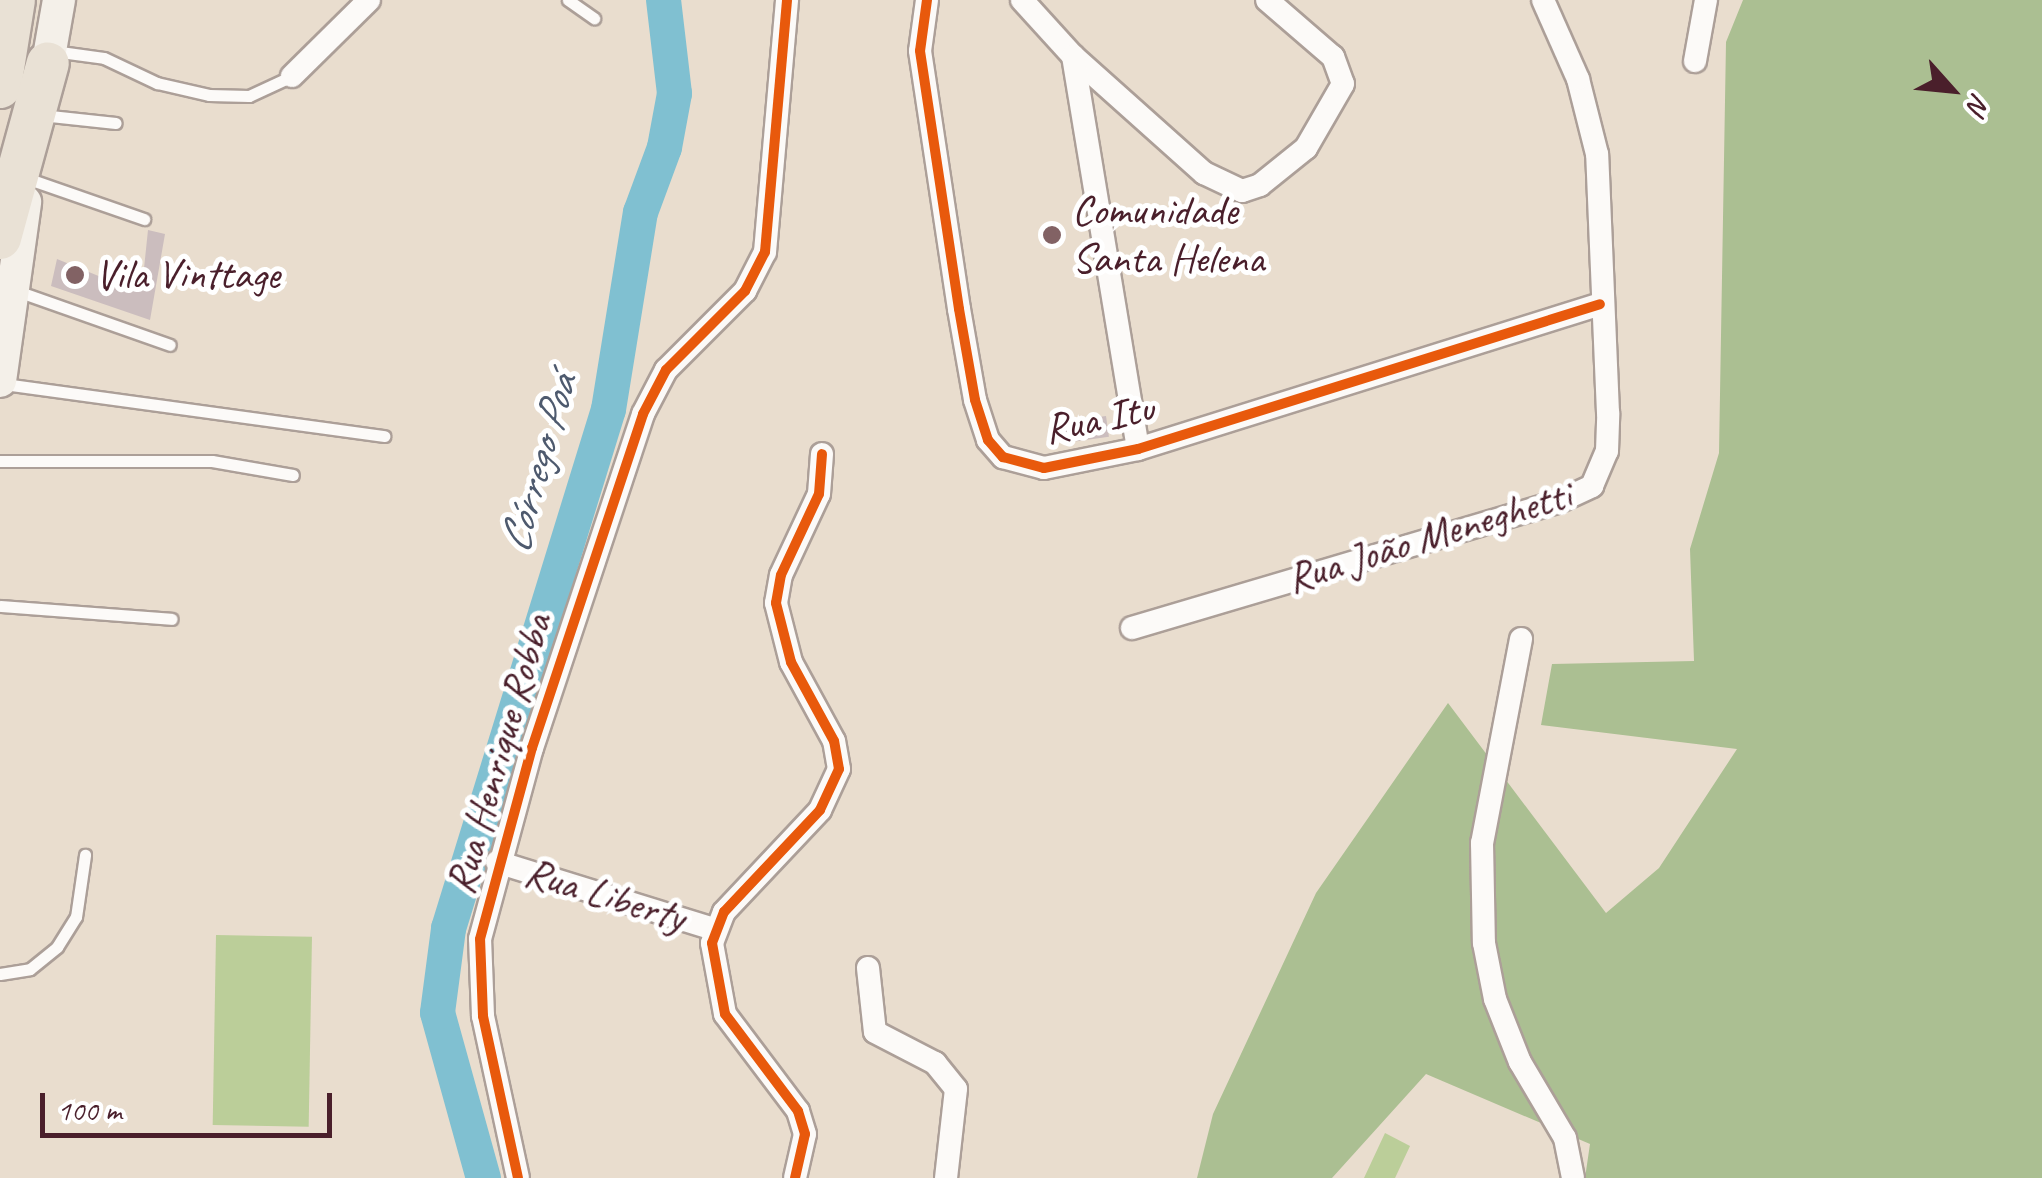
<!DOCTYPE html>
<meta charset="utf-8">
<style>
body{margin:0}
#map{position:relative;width:2042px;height:1178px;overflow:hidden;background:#e9ddce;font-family:Caveat,sans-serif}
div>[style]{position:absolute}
.green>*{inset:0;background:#bbce99;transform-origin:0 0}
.forest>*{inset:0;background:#abbf92}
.river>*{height:35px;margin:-17.5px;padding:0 17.5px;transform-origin:17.5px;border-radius:17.5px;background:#80c0d1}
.building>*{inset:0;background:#cbbdbe;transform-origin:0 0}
.roads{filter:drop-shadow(2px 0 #ac9f98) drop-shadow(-2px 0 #ac9f98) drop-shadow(0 2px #ac9f98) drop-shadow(0 -2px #ac9f98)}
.lane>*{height:11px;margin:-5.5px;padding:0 5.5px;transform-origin:5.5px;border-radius:5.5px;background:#fcfaf8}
.street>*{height:22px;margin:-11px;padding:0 11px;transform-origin:11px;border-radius:11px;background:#fcfaf8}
.secondary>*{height:32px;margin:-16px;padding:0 16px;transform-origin:16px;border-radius:16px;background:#f4f0e9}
.highway>*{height:42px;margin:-21px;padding:0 21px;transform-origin:21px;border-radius:21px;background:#e9e1d5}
.cycleway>*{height:10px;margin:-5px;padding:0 5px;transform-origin:5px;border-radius:5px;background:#e8590c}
.dots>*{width:28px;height:28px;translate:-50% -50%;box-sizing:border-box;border:5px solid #fff;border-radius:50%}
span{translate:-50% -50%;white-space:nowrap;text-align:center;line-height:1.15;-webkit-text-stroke:10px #fff;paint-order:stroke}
.poi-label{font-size:42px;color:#4a1f2b}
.left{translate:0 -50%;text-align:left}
.street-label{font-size:42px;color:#4a1f2b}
.water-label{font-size:45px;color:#4e5a6e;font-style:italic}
.north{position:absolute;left:1902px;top:40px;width:100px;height:100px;-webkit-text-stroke:8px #fff;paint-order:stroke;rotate:117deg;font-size:28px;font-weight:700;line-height:40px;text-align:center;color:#4a1f2b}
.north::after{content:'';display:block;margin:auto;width:35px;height:45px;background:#4a1f2b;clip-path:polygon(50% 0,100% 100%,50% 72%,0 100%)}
.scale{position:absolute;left:40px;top:1093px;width:292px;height:45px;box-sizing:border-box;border:5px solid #4a1f2b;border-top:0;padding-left:12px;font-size:30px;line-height:35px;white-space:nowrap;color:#4a1f2b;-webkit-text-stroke:8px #fff;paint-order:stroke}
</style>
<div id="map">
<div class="green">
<div style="left:216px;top:935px;width:96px;height:190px;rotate:1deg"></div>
<div style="clip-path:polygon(1385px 1133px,1410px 1146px,1395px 1178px,1364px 1178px)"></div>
</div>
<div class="forest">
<div style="clip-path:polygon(1743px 0,2042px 0,2042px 1178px,1585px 1178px,1590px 1144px,1426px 1074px,1332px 1178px,1197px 1178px,1213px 1114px,1316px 893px,1448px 703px,1606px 913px,1659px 868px,1737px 749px,1541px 725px,1552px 664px,1694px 661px,1690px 549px,1719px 453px,1726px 42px)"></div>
</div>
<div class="river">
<div style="left:483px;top:1178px;width:172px;rotate:-105.5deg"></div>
<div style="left:437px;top:1012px;width:85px;rotate:-82.5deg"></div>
<div style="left:448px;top:928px;width:543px;rotate:-72.87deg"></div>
<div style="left:608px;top:409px;width:200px;rotate:-80.8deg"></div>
<div style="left:640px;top:212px;width:69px;rotate:-69.7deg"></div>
<div style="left:664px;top:147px;width:55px;rotate:-79.5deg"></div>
<div style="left:674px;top:93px;width:94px;rotate:-96.7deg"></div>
</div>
<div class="building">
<div style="clip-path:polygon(148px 230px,165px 234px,150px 320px,51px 286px,57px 259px,123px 286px,130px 272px,143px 278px)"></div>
<div style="left:1106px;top:416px;width:21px;height:45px;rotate:82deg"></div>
</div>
<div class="roads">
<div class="lane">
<div style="left:568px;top:0;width:32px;rotate:35deg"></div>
<div style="left:53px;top:51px;width:51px;rotate:7.8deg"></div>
<div style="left:104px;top:58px;width:59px;rotate:25.3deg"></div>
<div style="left:157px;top:83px;width:53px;rotate:13deg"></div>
<div style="left:209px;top:95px;width:40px;rotate:1.4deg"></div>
<div style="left:249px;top:96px;width:47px;rotate:-24.9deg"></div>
<div style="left:41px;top:115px;width:75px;rotate:6.1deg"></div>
<div style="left:29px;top:179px;width:122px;rotate:19.2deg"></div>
<div style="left:14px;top:290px;width:165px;rotate:19.4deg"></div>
<div style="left:4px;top:384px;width:384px;rotate:7.8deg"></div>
<div style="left:0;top:461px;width:212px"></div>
<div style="left:212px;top:461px;width:82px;rotate:9.8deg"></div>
<div style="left:0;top:606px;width:172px;rotate:4.3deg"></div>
<div style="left:0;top:974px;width:30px;rotate:-9deg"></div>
<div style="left:30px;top:969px;width:35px;rotate:-39deg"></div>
<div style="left:57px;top:947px;width:36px;rotate:-58deg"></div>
<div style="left:76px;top:917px;width:63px;rotate:-81.7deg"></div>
</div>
<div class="street">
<div style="left:927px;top:0;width:51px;rotate:97.8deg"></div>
<div style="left:920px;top:51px;width:261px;rotate:81.4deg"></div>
<div style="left:959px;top:309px;width:92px;rotate:80deg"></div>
<div style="left:975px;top:400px;width:42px;rotate:72deg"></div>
<div style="left:988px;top:440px;width:23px;rotate:49deg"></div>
<div style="left:1003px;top:457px;width:42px;rotate:15deg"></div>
<div style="left:1044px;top:468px;width:96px;rotate:-11.4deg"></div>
<div style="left:1138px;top:449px;width:484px;rotate:-17.4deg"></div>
<div style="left:1022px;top:0;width:76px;rotate:47.7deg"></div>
<div style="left:1073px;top:56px;width:176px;rotate:41.8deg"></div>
<div style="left:1204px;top:173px;width:42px;rotate:25.3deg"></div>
<div style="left:1242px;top:191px;width:19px;rotate:-18deg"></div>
<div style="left:1260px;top:185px;width:59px;rotate:-38.8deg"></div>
<div style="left:1306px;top:148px;width:74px;rotate:-60deg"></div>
<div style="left:1343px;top:84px;width:29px;rotate:-110deg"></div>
<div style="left:1333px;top:57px;width:87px;rotate:-139.2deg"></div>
<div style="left:1073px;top:56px;width:398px;rotate:80.6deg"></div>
<div style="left:1695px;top:61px;width:62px;rotate:-79.8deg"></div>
<div style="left:292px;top:76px;width:108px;rotate:-44.6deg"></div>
<div style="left:1132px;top:628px;width:444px;rotate:-16.5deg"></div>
<div style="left:1558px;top:502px;width:38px;rotate:-25deg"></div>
<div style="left:1592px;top:486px;width:38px;rotate:-67deg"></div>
<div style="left:1607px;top:451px;width:38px;rotate:-88deg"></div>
<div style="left:1608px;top:413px;width:259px;rotate:-92.4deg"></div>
<div style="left:1597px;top:154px;width:77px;rotate:-104.2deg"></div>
<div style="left:1578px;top:79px;width:86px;rotate:-113.9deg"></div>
<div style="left:1521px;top:639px;width:208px;rotate:100.8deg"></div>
<div style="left:1482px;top:843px;width:100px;rotate:88.9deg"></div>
<div style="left:1484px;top:943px;width:57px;rotate:78.9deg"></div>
<div style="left:1495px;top:999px;width:68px;rotate:68.4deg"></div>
<div style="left:1520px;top:1062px;width:88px;rotate:59.4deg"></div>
<div style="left:1565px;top:1138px;width:41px;rotate:78.7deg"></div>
<div style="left:497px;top:862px;width:226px;rotate:17.2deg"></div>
<div style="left:868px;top:968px;width:64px;rotate:83.8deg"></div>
<div style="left:875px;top:1032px;width:68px;rotate:27.3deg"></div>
<div style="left:935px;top:1063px;width:33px;rotate:51deg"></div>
<div style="left:956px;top:1089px;width:90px;rotate:96.4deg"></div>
<div style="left:518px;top:1178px;width:166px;rotate:-102.2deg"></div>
<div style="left:483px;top:1016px;width:77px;rotate:-92.2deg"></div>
<div style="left:480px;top:939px;width:198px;rotate:-74.8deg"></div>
<div style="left:532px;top:748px;width:352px;rotate:-71.6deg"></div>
<div style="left:643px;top:414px;width:50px;rotate:-62.4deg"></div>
<div style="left:666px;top:370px;width:112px;rotate:-45deg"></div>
<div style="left:745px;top:291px;width:44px;rotate:-62.9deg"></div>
<div style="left:765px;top:252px;width:253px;rotate:-85deg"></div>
<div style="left:795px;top:1178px;width:45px;rotate:-77.2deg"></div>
<div style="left:805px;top:1134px;width:24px;rotate:-107deg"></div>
<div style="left:798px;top:1111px;width:121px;rotate:-127deg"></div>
<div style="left:725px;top:1014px;width:72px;rotate:-100.4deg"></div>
<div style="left:712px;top:943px;width:33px;rotate:-69deg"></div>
<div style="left:724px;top:912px;width:140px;rotate:-46.7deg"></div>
<div style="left:820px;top:810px;width:45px;rotate:-65.1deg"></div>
<div style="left:839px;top:769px;width:28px;rotate:-100deg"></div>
<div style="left:834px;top:741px;width:90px;rotate:-118.6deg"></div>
<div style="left:791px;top:662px;width:61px;rotate:-104.3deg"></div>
<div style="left:776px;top:603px;width:28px;rotate:-80deg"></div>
<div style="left:781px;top:575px;width:89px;rotate:-64.9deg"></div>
<div style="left:819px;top:494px;width:40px;rotate:-85.7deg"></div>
</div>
<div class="secondary">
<div style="left:44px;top:85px;width:86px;rotate:-80deg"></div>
<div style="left:0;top:381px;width:181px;rotate:-82deg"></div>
</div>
<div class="highway">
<div style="left:0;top:87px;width:88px;rotate:-80.9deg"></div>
<div style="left:0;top:238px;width:181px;rotate:-74.7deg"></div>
</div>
</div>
<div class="cycleway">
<div style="left:927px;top:0;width:51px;rotate:97.8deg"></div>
<div style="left:920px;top:51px;width:261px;rotate:81.4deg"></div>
<div style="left:959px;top:309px;width:92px;rotate:80deg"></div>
<div style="left:975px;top:400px;width:42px;rotate:72deg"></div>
<div style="left:988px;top:440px;width:23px;rotate:49deg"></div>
<div style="left:1003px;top:457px;width:42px;rotate:15deg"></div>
<div style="left:1044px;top:468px;width:96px;rotate:-11.4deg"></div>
<div style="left:1138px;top:449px;width:484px;rotate:-17.4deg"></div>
<div style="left:518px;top:1178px;width:166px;rotate:-102.2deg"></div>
<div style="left:483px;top:1016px;width:77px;rotate:-92.2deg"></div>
<div style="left:480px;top:939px;width:198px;rotate:-74.8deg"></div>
<div style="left:532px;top:748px;width:352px;rotate:-71.6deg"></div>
<div style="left:643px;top:414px;width:50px;rotate:-62.4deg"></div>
<div style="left:666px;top:370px;width:112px;rotate:-45deg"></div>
<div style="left:745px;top:291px;width:44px;rotate:-62.9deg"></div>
<div style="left:765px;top:252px;width:253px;rotate:-85deg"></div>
<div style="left:795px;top:1178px;width:45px;rotate:-77.2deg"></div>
<div style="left:805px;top:1134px;width:24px;rotate:-107deg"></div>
<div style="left:798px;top:1111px;width:121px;rotate:-127deg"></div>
<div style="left:725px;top:1014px;width:72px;rotate:-100.4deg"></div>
<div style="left:712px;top:943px;width:33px;rotate:-69deg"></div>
<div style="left:724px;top:912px;width:140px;rotate:-46.7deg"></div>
<div style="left:820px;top:810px;width:45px;rotate:-65.1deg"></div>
<div style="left:839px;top:769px;width:28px;rotate:-100deg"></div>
<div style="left:834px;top:741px;width:90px;rotate:-118.6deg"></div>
<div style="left:791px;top:662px;width:61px;rotate:-104.3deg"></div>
<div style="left:776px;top:603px;width:28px;rotate:-80deg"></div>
<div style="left:781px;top:575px;width:89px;rotate:-64.9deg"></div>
<div style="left:819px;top:494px;width:40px;rotate:-85.7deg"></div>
</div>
<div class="dots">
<div style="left:1052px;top:235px;background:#826264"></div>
<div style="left:75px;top:275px;background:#826264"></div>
</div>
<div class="poi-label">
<span class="left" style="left:1072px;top:235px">Comunidade<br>Santa Helena</span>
<span class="left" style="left:95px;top:275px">Vila Vinttage</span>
</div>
<div class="street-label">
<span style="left:1099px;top:419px;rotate:-12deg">Rua Itu</span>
<span style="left:1429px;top:537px;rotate:-17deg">Rua João Meneghetti</span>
<span style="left:499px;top:754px;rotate:-74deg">Rua Henrique Robba</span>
<span style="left:605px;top:895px;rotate:17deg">Rua Liberty</span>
</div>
<div class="water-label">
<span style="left:538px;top:464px;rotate:-74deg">Córrego Poá</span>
</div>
<div class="north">N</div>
<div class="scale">100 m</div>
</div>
